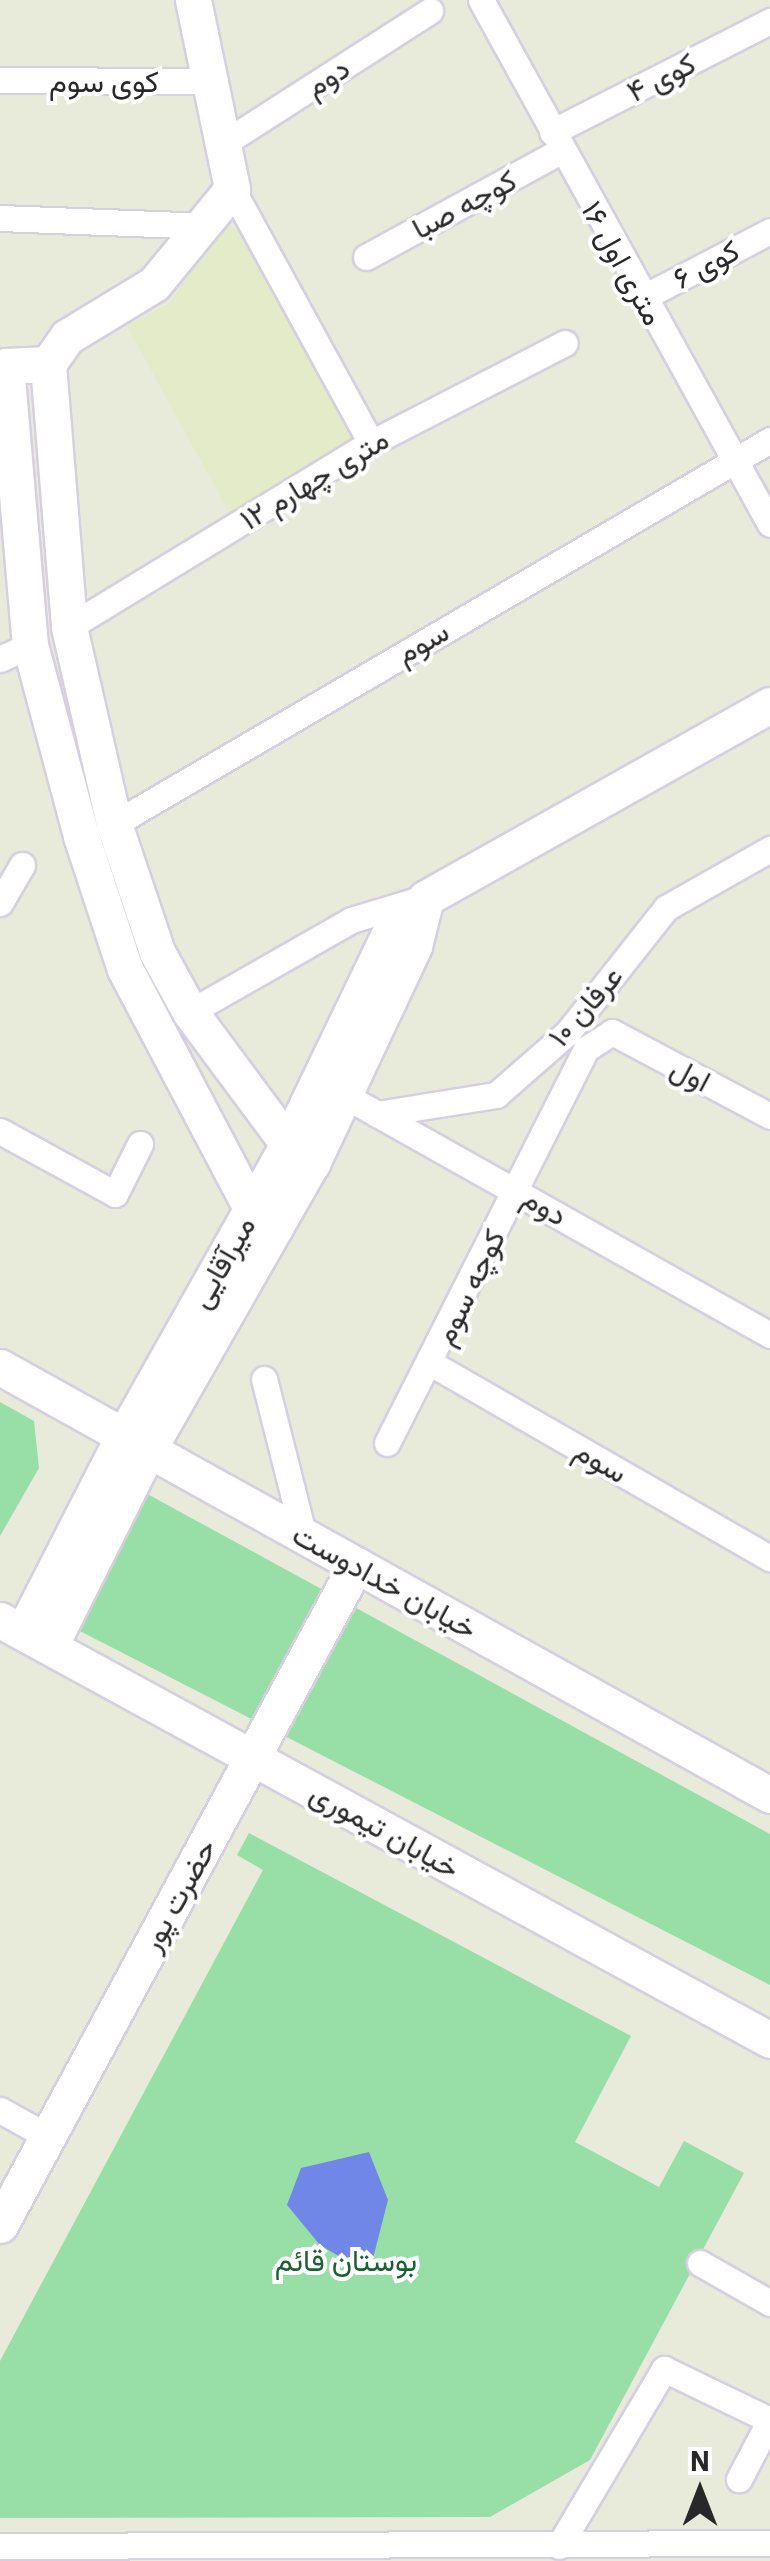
<!DOCTYPE html>
<meta charset="utf-8">
<style>
body{margin:0}
#map{position:relative;width:770px;height:2561px;overflow:hidden;background:#e8eada;font-family:"IBM Plex Sans",Vazirmatn,sans-serif}
div>[style]{position:absolute}
.education>*{inset:0;background:#e3ebc9}
.green>*{inset:0;background:#98dea7}
.water>*{inset:0;background:#7187e8}
.roads{filter:drop-shadow(2px 0 #d5cfe0) drop-shadow(-2px 0 #d5cfe0) drop-shadow(0 2px #d5cfe0) drop-shadow(0 -2px #d5cfe0)}
.street>*{height:25px;margin:-12.5px;padding:0 12.5px;transform-origin:12.5px;border-radius:12.5px;background:#fff}
.secondary>*{height:35px;margin:-17.5px;padding:0 17.5px;transform-origin:17.5px;border-radius:17.5px;background:#fff}
span{translate:-50% -50%;white-space:nowrap;text-align:center;line-height:1.15;-webkit-text-stroke:8px #fff;paint-order:stroke}
.street-label{font-size:30px;color:#282828}
.park-label{font-size:30px;color:#1d6033}
.north{position:absolute;left:650px;top:2441px;width:100px;height:100px;-webkit-text-stroke:8px #fff;paint-order:stroke;rotate:0deg;font-size:28px;font-weight:700;line-height:40px;text-align:center;color:#282828}
.north::after{content:'';display:block;margin:auto;width:35px;height:45px;background:#282828;clip-path:polygon(50% 0,100% 100%,50% 72%,0 100%)}
</style>
<div id="map">
<div class="education">
<div style="clip-path:polygon(225px 222px,244px 236px,354px 444px,229px 512px,127px 326px,170px 303px)"></div>
</div>
<div class="green">
<div style="clip-path:polygon(0 1402px,34px 1421px,39px 1468px,0 1536px)"></div>
<div style="clip-path:polygon(140px 1490px,770px 1834px,770px 1985px,72px 1627px)"></div>
<div style="clip-path:polygon(249px 1833px,631px 2036px,575px 2142px,659px 2187px,684px 2141px,744px 2173px,590px 2460px,490px 2517px,0 2518px,0 2361px,263px 1870px,237px 1855px)"></div>
</div>
<div class="water">
<div style="clip-path:polygon(369px 2152px,388px 2200px,369px 2274px,320px 2245px,287px 2205px,301px 2168px)"></div>
</div>
<div class="roads">
<div class="street">
<div style="left:481px;top:0;width:598px;rotate:61.12deg"></div>
<div style="left:0;top:80px;width:208px;rotate:0.3deg"></div>
<div style="left:552px;top:132px;width:245px;rotate:-27deg"></div>
<div style="left:224px;top:143px;width:245px;rotate:-32.7deg"></div>
<div style="left:232px;top:189px;width:290px;rotate:61.3deg"></div>
<div style="left:0;top:218px;width:206px;rotate:2.2deg"></div>
<div style="left:366px;top:257px;width:223px;rotate:-28.6deg"></div>
<div style="left:642px;top:298px;width:144px;rotate:-27.6deg"></div>
<div style="left:69px;top:627px;width:354px;rotate:-31.4deg"></div>
<div style="left:371px;top:443px;width:218px;rotate:-27.3deg"></div>
<div style="left:0;top:659px;width:33px;rotate:-25deg"></div>
<div style="left:114px;top:824px;width:760px;rotate:-30.34deg"></div>
<div style="left:0;top:903px;width:44px;rotate:-59.9deg"></div>
<div style="left:190px;top:1012px;width:185px;rotate:-29.7deg"></div>
<div style="left:351px;top:920px;width:73px;rotate:-16.7deg"></div>
<div style="left:331px;top:1088px;width:504px;rotate:29.36deg"></div>
<div style="left:377px;top:1114px;width:121px;rotate:-9.1deg"></div>
<div style="left:496px;top:1095px;width:96px;rotate:-41.2deg"></div>
<div style="left:568px;top:1032px;width:158px;rotate:-51.7deg"></div>
<div style="left:666px;top:908px;width:120px;rotate:-29.6deg"></div>
<div style="left:0;top:1131px;width:131px;rotate:28.7deg"></div>
<div style="left:115px;top:1194px;width:56px;rotate:-63.4deg"></div>
<div style="left:432px;top:1364px;width:390px;rotate:29.9deg"></div>
<div style="left:264px;top:1379px;width:163px;rotate:75.8deg"></div>
<div style="left:387px;top:1443px;width:441px;rotate:-63.2deg"></div>
<div style="left:586px;top:1049px;width:31px;rotate:-33deg"></div>
<div style="left:612px;top:1032px;width:179px;rotate:28deg"></div>
<div style="left:0;top:2110px;width:54px;rotate:29deg"></div>
<div style="left:700px;top:2263px;width:81px;rotate:29.7deg"></div>
<div style="left:0;top:2546px;width:770px;rotate:-0.22deg"></div>
<div style="left:559px;top:2546px;width:206px;rotate:-59.3deg"></div>
<div style="left:664px;top:2369px;width:118px;rotate:25.7deg"></div>
<div style="left:770px;top:2420px;width:67px;rotate:117.7deg"></div>
</div>
<div class="secondary">
<div style="left:193px;top:0;width:193px;rotate:78.3deg"></div>
<div style="left:232px;top:189px;width:123px;rotate:129.4deg"></div>
<div style="left:154px;top:284px;width:102px;rotate:148.7deg"></div>
<div style="left:67px;top:337px;width:33px;rotate:125deg"></div>
<div style="left:48px;top:364px;width:42px;rotate:177.3deg"></div>
<div style="left:6px;top:366px;width:280px;rotate:85.1deg"></div>
<div style="left:30px;top:645px;width:198px;rotate:75deg"></div>
<div style="left:81px;top:836px;width:140px;rotate:71.7deg"></div>
<div style="left:125px;top:969px;width:272px;rotate:62.2deg"></div>
<div style="left:252px;top:1210px;width:29px;rotate:38deg"></div>
<div style="left:48px;top:364px;width:264px;rotate:85.4deg"></div>
<div style="left:69px;top:627px;width:202px;rotate:77.1deg"></div>
<div style="left:114px;top:824px;width:135px;rotate:71.4deg"></div>
<div style="left:157px;top:952px;width:68px;rotate:61.2deg"></div>
<div style="left:190px;top:1012px;width:164px;rotate:53.4deg"></div>
<div style="left:288px;top:1144px;width:31px;rotate:38deg"></div>
<div style="left:0;top:1367px;width:881px;rotate:29.07deg"></div>
<div style="left:0;top:1620px;width:877px;rotate:28.61deg"></div>
<div style="left:23px;top:1632px;width:219px;rotate:-62.9deg"></div>
<div style="left:123px;top:1437px;width:336px;rotate:-60.6deg"></div>
<div style="left:288px;top:1144px;width:231px;rotate:-64.3deg"></div>
<div style="left:388px;top:936px;width:54px;rotate:-45deg"></div>
<div style="left:426px;top:898px;width:394px;rotate:-29.3deg"></div>
<div style="left:50px;top:1646px;width:219px;rotate:-63.4deg"></div>
<div style="left:148px;top:1450px;width:331px;rotate:-60.3deg"></div>
<div style="left:312px;top:1163px;width:240px;rotate:-64.8deg"></div>
<div style="left:414px;top:946px;width:49px;rotate:-76deg"></div>
<div style="left:0;top:2225px;width:750px;rotate:-61.66deg"></div>
</div>
</div>
<div class="street-label">
<span style="left:327px;top:77px;rotate:-33deg">دوم</span>
<span style="left:661px;top:77px;rotate:-27deg">کوی ۴</span>
<span style="left:104px;top:81px">کوی سوم</span>
<span style="left:464px;top:204px;rotate:-28deg">کوچه صبا</span>
<span style="left:623px;top:263px;rotate:61deg">۱۶ متری اول</span>
<span style="left:706px;top:264px;rotate:-28deg">کوی ۶</span>
<span style="left:314px;top:479px;rotate:-31deg">۱۲ متری چهارم</span>
<span style="left:422px;top:642px;rotate:-30deg">سوم</span>
<span style="left:585px;top:1006px;rotate:-49deg">عرفان ۱۰</span>
<span style="left:691px;top:1074px;rotate:28deg">اول</span>
<span style="left:545px;top:1206px;rotate:30deg">دوم</span>
<span style="left:222px;top:1262px;rotate:-60deg">میرآقایی</span>
<span style="left:469px;top:1287px;rotate:-64deg">کوچه سوم</span>
<span style="left:601px;top:1461px;rotate:30deg">سوم</span>
<span style="left:385px;top:1581px;rotate:29deg">خیابان خدادوست</span>
<span style="left:385px;top:1830px;rotate:29deg">خیابان تیموری</span>
<span style="left:178px;top:1895px;rotate:-61deg">حضرت پور</span>
</div>
<div class="park-label">
<span style="left:346px;top:2260px">بوستان قائم</span>
</div>
<div class="north">N</div>
</div>
